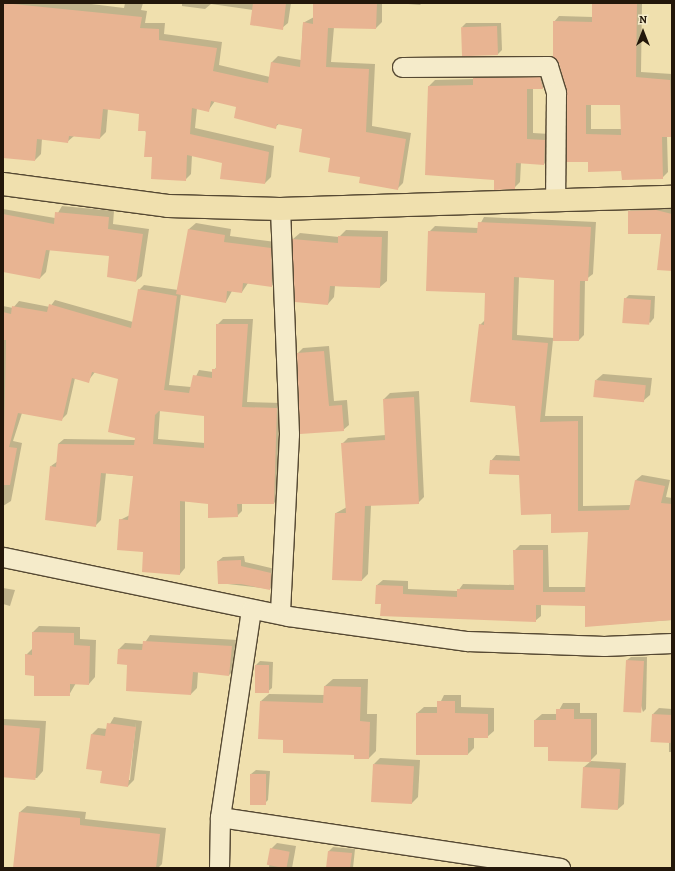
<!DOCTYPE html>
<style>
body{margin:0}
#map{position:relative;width:675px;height:871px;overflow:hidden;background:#f0e0ae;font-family:Alegreya,serif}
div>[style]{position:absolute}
.shadow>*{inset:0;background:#0003}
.building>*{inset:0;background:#e8b492;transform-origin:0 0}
.roads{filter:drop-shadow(1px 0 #564933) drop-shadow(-1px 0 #564933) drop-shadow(0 1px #564933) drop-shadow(0 -1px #564933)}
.minor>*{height:19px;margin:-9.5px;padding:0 9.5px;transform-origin:9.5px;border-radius:9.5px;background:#f5ebca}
.major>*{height:22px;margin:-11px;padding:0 11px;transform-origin:11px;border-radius:11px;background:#f0e0ae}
span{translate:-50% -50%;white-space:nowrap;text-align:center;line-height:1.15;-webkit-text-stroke:4px #f5ebca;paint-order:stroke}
.frame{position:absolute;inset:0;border:4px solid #23170a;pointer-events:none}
.north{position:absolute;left:623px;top:12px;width:40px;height:40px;-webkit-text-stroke:3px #f5ebca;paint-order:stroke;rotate:0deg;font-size:11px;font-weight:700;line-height:16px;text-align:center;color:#23170a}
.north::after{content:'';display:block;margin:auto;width:14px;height:18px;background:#23170a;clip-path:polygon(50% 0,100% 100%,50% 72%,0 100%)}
</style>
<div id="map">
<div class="shadow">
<div style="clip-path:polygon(3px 3px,83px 3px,124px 8px,125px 3px,143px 3px,141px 10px,147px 11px,145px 23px,165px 23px,164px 34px,222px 42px,219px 65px,270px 77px,272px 62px,278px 56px,301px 60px,303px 23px,314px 17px,314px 3px,382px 3px,382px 22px,376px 28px,334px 27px,331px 62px,375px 64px,372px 126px,411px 133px,403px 183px,397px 189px,361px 176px,331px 157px,303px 129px,280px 123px,275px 127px,237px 106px,215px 101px,208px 111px,197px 108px,195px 128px,274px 146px,271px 177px,265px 183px,223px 162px,192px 155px,191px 174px,185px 180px,153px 156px,140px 113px,108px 108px,106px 132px,100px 138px,74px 136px,67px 142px,42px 138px,41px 154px,35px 160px,3px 157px)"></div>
<div style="clip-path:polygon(182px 3px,291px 3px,288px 23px,282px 28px,253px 10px,211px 4px,205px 9px,182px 6px)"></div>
<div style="clip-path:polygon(396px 3px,422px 3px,420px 5px)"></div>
<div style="clip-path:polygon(evenodd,593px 3px,642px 3px,641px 72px,672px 74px,672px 136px,667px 136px,668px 172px,662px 178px,589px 161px,568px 93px,554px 22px,559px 16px,593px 17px,593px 3px,591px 104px,621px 104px,621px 129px,591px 129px,591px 104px)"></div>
<div style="clip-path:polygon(466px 23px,501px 23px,502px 50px,498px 54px,462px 27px)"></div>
<div style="clip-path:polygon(546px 71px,549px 82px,543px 88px,533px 88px,533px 133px,550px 134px,550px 158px,544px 164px,521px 162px,520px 182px,514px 188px,495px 179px,429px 86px,435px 80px,474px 79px,480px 72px)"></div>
<div style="clip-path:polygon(62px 206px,114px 211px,113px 224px,149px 229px,142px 276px,136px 281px,110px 255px,50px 249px,46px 272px,40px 278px,3px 271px,3px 209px,55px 218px)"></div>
<div style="clip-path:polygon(634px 206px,672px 206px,672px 270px,662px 234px,629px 212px)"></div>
<div style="clip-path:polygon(evenodd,484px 217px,596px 222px,593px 274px,585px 280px,584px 335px,579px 340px,553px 340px,545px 416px,583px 416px,583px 506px,631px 505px,636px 480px,642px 475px,670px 480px,666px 497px,672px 498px,672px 620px,586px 626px,586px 605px,541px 604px,541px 616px,535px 621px,382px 603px,377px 585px,383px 580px,408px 581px,408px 589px,458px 591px,463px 584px,515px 585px,514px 551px,520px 545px,548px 545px,549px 587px,587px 587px,589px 531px,552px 512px,520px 474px,491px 461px,496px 455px,520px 456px,516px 405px,480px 325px,485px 320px,486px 292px,429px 232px,435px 226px,478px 228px,484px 217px,519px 277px,555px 279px,554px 338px,517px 335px,519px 277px)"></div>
<div style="clip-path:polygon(evenodd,196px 223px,231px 229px,230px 236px,276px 242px,278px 279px,272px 286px,248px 283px,242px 292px,232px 291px,226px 302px,181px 294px,169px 385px,191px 387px,199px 370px,213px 372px,217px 366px,217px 325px,223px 319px,253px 319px,247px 402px,282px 403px,279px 498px,274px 503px,242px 503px,242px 511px,237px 516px,209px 503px,185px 501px,185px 568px,180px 574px,144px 551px,120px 520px,130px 515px,134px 476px,106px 473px,101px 520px,95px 526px,51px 466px,58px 461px,58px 444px,64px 439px,136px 440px,119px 378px,95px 372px,88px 381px,75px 378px,67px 414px,61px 420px,22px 413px,13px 441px,22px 443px,11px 501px,3px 506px,3px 306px,13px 308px,19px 301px,50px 307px,55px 300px,133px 322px,139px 290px,144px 285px,178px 290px,189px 229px,196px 223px,160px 410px,205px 415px,205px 443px,158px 439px,160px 410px)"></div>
<div style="clip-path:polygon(346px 230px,388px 231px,387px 281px,380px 287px,335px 286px,334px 297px,328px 304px,293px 239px,300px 233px,339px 237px)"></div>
<div style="clip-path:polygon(629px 295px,655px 296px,654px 318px,650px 323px,625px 299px)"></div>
<div style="clip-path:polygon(329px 346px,334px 401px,347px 400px,349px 425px,343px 430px,298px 353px,303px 348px)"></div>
<div style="clip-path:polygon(603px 374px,652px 378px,650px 395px,643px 401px,596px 380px)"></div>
<div style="clip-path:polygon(419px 391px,424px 497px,418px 503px,371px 505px,368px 574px,362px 580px,336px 513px,347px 507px,342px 444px,348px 438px,386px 435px,384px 399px,390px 393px)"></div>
<div style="clip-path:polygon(244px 556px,245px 562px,275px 569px,274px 585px,270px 589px,219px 583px,218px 561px,223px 557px)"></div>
<div style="clip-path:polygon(3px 588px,15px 590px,10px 606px,3px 604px)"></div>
<div style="clip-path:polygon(39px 626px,80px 627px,80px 639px,96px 640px,95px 677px,89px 684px,76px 683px,69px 695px,35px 675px,26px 655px,33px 648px,33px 632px)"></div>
<div style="clip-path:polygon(150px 635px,238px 640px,235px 669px,229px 675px,198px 672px,197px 688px,191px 694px,129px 664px,119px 649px,125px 643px,144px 644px)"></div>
<div style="clip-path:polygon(631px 657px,647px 657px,646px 709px,643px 712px,627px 660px)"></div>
<div style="clip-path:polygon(260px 661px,273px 662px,272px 688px,267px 692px,256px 665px)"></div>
<div style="clip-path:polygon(333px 679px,368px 679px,367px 714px,377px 714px,376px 751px,369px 758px,284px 740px,261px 701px,269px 694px,325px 695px,325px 686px)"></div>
<div style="clip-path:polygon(444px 695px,461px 695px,461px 707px,494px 708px,494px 731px,487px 737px,474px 737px,474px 748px,468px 754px,417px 754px,417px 713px,424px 707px,438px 707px)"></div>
<div style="clip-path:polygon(563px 703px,580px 703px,580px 713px,597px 713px,597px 754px,591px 760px,549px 746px,535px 720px,542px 714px,557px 714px)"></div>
<div style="clip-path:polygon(659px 708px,672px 709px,672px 752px,669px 752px,669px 742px,653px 714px)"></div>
<div style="clip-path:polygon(evenodd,114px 717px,142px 721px,134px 780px,128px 786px,103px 770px,92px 734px,98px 728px,107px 729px,114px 717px,136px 722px,130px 780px,128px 780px,136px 722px)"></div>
<div style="clip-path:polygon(4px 719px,46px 721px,43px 771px,37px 778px,3px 776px)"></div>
<div style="clip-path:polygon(380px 758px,420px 760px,418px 797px,412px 803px,374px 764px)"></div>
<div style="clip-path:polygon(591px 761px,626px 763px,624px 804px,617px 810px,584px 767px)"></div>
<div style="clip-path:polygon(256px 770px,270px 771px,268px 800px,264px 804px,250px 804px,251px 774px)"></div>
<div style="clip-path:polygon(27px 806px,86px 812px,85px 819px,166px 828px,162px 864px,158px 868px,14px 868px,20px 812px)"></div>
<div style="clip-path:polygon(277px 843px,296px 846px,292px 868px,269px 868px,271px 849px)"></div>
<div style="clip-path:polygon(333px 847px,355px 849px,353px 868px,327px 868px,329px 851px)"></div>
</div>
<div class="building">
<div style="clip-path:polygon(3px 3px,142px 17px,140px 28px,159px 29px,159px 40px,217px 48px,213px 71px,268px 83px,271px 62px,300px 67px,303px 22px,313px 24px,313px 3px,377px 3px,376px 29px,328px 28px,326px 67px,369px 69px,366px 132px,406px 139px,398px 190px,359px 183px,360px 177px,328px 172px,330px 158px,299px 152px,302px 129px,277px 124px,276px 129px,234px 118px,236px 107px,211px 101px,209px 112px,192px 108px,190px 134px,269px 152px,265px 184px,220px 179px,222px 163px,187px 155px,186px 181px,151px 179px,152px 157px,144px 157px,146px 131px,138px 131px,139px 114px,103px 109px,100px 139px,69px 136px,68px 143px,37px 139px,35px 161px,3px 158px)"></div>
<div style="clip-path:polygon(253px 3px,286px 3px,283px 30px,250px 25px)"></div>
<div style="clip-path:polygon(evenodd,592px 3px,637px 3px,636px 77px,670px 80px,672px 137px,662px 137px,663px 179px,622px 180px,621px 171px,588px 172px,588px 162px,566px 162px,567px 93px,559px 63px,553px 57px,553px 21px,592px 22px,592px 3px,586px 105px,620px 105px,621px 135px,586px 134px,586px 105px)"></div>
<div style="left:497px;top:26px;width:29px;height:36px;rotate:88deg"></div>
<div style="clip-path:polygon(540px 77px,543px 89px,527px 89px,527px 139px,545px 140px,544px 165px,516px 163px,515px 189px,494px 190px,494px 180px,425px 175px,428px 86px,473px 85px,473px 78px)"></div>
<div style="clip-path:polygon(656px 210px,672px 214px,672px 271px,657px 270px,661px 234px,628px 234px,628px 211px)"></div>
<div style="clip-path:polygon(55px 212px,109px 217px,108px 229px,143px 234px,136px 282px,107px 277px,109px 256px,46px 250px,40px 279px,3px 272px,3px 214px,54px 224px)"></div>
<div style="clip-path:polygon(478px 222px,591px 227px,588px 281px,580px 281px,579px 341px,553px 341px,554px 280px,514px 277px,512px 340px,548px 343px,540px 422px,578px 421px,578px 511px,629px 510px,635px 480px,665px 486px,661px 503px,672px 504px,672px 620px,585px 627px,585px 606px,536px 605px,536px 622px,380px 616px,381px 604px,375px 604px,376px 585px,403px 586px,403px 594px,457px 597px,457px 589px,514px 590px,513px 550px,543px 550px,543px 592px,585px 592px,588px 532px,551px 533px,551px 514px,521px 515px,519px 475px,489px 474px,490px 460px,520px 461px,515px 406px,470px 402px,479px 324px,484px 325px,485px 293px,426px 291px,428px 231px,477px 233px)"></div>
<div style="clip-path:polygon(188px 229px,225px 235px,224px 242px,271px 248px,272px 287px,243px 283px,242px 293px,227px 291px,226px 303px,176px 294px)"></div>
<div style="clip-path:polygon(338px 236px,382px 237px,380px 288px,330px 286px,328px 305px,295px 302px,292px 239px,338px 243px)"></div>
<div style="clip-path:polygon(evenodd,138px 289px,177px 296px,164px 390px,189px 393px,193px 375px,212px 378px,212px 369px,216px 369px,216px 324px,248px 324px,242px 407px,277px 408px,274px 504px,237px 504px,238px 517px,208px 518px,208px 504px,180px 501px,180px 575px,142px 572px,143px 552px,117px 550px,119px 519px,128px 520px,133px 476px,101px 473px,96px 527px,45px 520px,50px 466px,56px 467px,58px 444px,134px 445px,135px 438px,108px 432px,118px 379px,92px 372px,89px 383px,72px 378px,62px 421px,18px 413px,9px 447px,17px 448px,10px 485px,3px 485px,6px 340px,3px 340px,3px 312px,11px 314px,12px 306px,47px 312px,49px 304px,131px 328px,138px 289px,159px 411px,204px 416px,204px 448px,153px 444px,155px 415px,159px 411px)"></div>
<div style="left:624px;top:298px;width:27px;height:25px;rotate:4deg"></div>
<div style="clip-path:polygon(324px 351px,329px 406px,342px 405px,344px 431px,300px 434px,297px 353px)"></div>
<div style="left:595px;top:380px;width:51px;height:17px;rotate:6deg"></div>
<div style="clip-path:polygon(414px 397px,419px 504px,365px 506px,362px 581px,332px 580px,335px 513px,346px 513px,341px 443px,385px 440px,383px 399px)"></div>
<div style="clip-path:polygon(241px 560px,241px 566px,271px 573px,270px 590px,241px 584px,218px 584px,217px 561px)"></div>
<div style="clip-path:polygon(32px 632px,74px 633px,74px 645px,90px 646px,89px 685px,70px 684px,70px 696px,34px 696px,34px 676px,25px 675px,25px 654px,32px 655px)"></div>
<div style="clip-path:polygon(143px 641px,232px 646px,229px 676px,193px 672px,191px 695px,126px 691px,127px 665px,117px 664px,118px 649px,142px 650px)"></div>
<div style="left:626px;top:660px;width:18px;height:52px;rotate:3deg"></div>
<div style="left:255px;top:665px;width:14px;height:28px"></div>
<div style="clip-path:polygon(324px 686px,361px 687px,360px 721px,370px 722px,369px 759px,354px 759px,354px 755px,283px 753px,283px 740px,258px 739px,260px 701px,323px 703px)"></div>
<div style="clip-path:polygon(437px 701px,455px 701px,455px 713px,488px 714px,488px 738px,468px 738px,468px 755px,416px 755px,416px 713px,437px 713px)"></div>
<div style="clip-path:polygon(556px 709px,574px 709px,574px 719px,591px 719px,591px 762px,548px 761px,548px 747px,534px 747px,534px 720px,556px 720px)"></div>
<div style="left:652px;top:714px;width:20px;height:28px;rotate:3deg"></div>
<div style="clip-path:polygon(107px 723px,136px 727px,128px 787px,100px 783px,102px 771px,86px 769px,91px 734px,105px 736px)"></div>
<div style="left:3px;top:725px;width:37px;height:52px;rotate:5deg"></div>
<div style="left:373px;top:764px;width:41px;height:38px;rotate:3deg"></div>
<div style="left:583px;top:767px;width:37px;height:41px;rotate:3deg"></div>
<div style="left:250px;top:774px;width:16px;height:31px"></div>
<div style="clip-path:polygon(19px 812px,80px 818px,80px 825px,160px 834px,156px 868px,13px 868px)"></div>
<div style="left:270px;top:848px;width:20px;height:17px;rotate:11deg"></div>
<div style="clip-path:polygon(328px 851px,352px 853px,350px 868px,326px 868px)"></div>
</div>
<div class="roads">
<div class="minor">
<div style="left:402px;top:67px;width:146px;rotate:-0.4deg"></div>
<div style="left:548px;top:66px;width:28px;rotate:73deg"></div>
<div style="left:556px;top:93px;width:108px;rotate:90.5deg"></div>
<div style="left:280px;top:209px;width:225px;rotate:87.7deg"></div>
<div style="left:289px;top:434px;width:180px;rotate:92.9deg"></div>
<div style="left:3px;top:557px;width:291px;rotate:11.7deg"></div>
<div style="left:288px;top:616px;width:181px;rotate:8deg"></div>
<div style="left:467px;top:641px;width:137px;rotate:2.1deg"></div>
<div style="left:604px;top:646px;width:68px;rotate:-2.5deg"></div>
<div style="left:220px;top:817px;width:344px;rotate:8.5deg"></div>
<div style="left:219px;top:868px;width:51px;rotate:-88.9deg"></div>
<div style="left:220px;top:817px;width:210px;rotate:-81.5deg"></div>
</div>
<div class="major">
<div style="left:3px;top:184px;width:166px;rotate:7.6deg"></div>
<div style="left:168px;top:206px;width:112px;rotate:1.5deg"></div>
<div style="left:280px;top:209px;width:392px;rotate:-1.8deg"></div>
</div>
</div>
<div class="frame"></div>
<div class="north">N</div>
</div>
